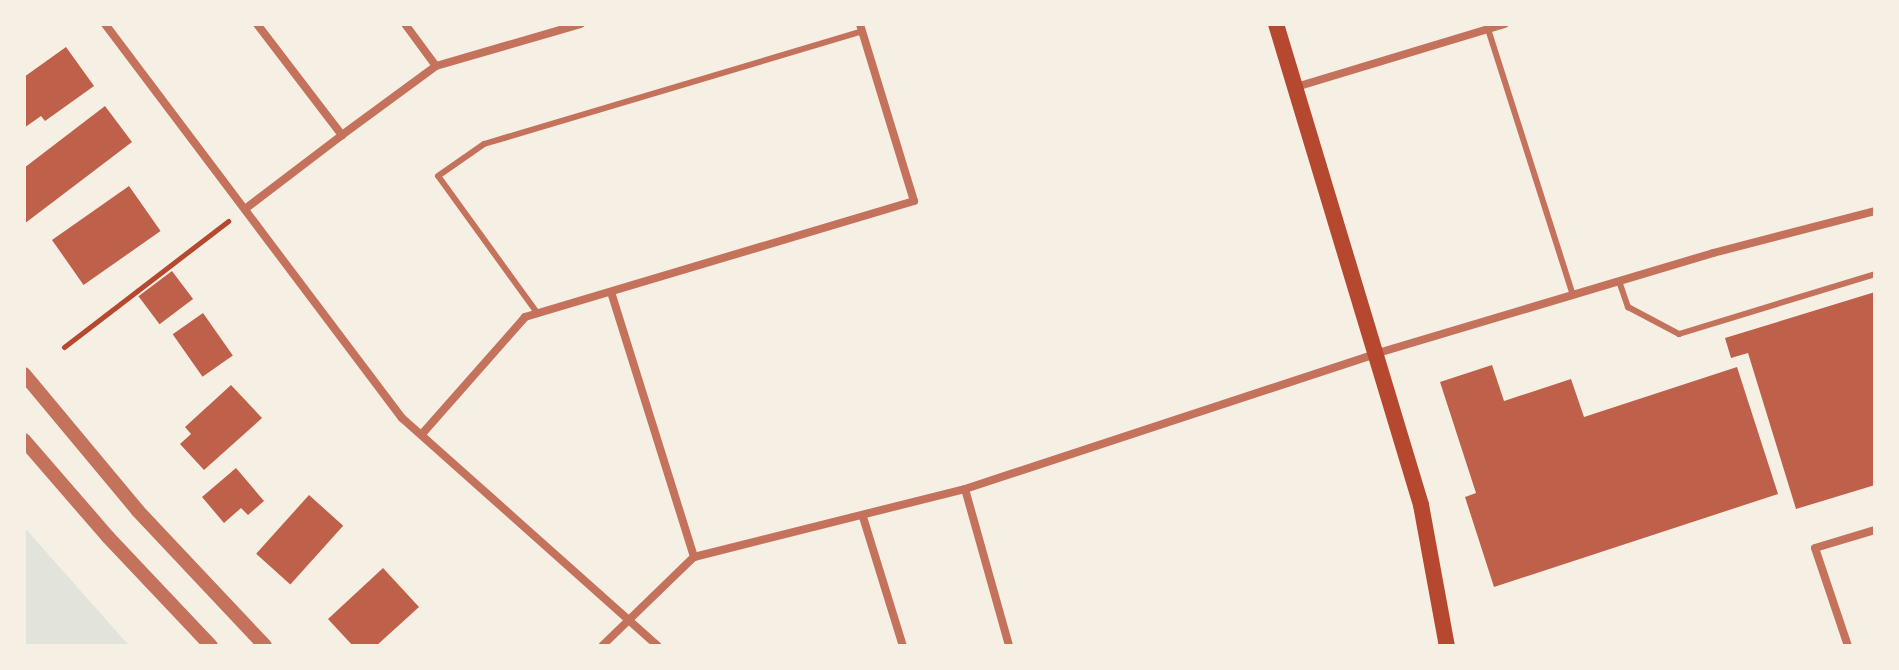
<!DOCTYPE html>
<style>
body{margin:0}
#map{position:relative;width:1899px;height:670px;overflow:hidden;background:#f6efe4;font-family:"Fira Sans",sans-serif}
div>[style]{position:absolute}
.green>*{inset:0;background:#e2e4dc}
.building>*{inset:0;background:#bf614a;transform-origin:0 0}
.path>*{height:5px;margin:-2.5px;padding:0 2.5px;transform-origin:2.5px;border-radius:2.5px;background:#b5482f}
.service>*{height:6px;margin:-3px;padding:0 3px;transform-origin:3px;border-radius:3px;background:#c5725c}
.minor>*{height:8px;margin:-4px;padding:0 4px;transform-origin:4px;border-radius:4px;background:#c5725c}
.tertiary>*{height:14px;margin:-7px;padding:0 7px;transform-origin:7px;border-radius:7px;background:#c5725c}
.secondary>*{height:16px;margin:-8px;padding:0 8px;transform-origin:8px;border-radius:8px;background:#b5482f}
span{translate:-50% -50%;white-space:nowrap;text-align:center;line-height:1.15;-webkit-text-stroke:8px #f6efe4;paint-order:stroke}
.frame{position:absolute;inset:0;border:26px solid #f6efe4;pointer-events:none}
</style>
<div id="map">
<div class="green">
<div style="clip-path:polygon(25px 528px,125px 641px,130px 646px,24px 646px)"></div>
</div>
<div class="building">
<div style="clip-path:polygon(66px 47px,94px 86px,45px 121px,41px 116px,24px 128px,24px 77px)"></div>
<div style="clip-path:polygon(105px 106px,132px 142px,24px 224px,24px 168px)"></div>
<div style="left:129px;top:186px;width:55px;height:94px;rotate:55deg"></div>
<div style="left:172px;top:271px;width:35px;height:42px;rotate:53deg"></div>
<div style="clip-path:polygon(1875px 292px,1875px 485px,1796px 509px,1748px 353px,1731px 358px,1725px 338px)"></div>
<div style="left:203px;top:313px;width:52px;height:37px;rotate:55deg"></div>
<div style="clip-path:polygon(1492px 365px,1504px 401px,1571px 379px,1584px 417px,1737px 367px,1778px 494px,1494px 587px,1465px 497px,1476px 493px,1440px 382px)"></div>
<div style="clip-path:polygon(231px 385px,262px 418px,204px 470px,180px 444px,191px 434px,185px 427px)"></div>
<div style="clip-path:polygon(236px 468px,264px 501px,248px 515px,241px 508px,224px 523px,202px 497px)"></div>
<div style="left:309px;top:495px;width:46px;height:79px;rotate:42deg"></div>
<div style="clip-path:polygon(383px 568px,419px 607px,376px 646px,353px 646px,328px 619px)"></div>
</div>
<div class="path">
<div style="left:64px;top:347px;width:207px;rotate:-37.5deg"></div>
</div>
<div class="service">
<div style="left:1488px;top:29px;width:279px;rotate:72.3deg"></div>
<div style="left:1619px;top:281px;width:28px;rotate:71deg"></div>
<div style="left:1628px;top:307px;width:58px;rotate:27.9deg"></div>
<div style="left:1679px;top:334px;width:205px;rotate:-17deg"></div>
<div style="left:538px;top:314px;width:170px;rotate:-125.9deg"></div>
<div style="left:438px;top:176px;width:56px;rotate:-34.8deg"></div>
<div style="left:484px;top:144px;width:395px;rotate:-16.6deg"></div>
</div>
<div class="minor">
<div style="left:105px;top:24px;width:493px;rotate:53deg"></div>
<div style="left:402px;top:418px;width:343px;rotate:41.7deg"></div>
<div style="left:257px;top:24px;width:140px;rotate:52.6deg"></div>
<div style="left:342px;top:135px;width:117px;rotate:-36.3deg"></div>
<div style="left:436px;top:66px;width:151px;rotate:-16.2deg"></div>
<div style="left:405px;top:24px;width:52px;rotate:53.6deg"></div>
<div style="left:1296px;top:87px;width:218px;rotate:-16.8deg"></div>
<div style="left:245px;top:209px;width:122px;rotate:-37.3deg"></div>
<div style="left:611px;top:292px;width:278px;rotate:72.6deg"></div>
<div style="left:422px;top:434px;width:156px;rotate:-48.6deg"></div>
<div style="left:525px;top:317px;width:406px;rotate:-16.6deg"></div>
<div style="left:914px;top:201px;width:185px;rotate:-107deg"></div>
<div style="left:965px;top:489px;width:163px;rotate:74.3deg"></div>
<div style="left:863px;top:517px;width:135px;rotate:72.8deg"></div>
<div style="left:602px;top:646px;width:128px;rotate:-44.1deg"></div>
<div style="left:694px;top:557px;width:279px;rotate:-14.1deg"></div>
<div style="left:965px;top:489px;width:435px;rotate:-18.2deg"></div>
<div style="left:1378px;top:353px;width:350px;rotate:-16.6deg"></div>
<div style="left:1713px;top:253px;width:167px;rotate:-14.5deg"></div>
<div style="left:1848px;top:646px;width:103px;rotate:-108.6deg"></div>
<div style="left:1815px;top:548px;width:63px;rotate:-16.7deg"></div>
</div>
<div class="tertiary">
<div style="left:24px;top:374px;width:178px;rotate:50.2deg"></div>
<div style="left:138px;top:511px;width:185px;rotate:46.7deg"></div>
<div style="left:24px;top:440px;width:128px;rotate:49.1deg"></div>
<div style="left:108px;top:537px;width:150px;rotate:46.6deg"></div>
</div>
<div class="secondary">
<div style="left:1276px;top:24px;width:502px;rotate:73.22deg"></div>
<div style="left:1421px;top:505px;width:143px;rotate:79.6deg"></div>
</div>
<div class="frame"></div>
</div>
